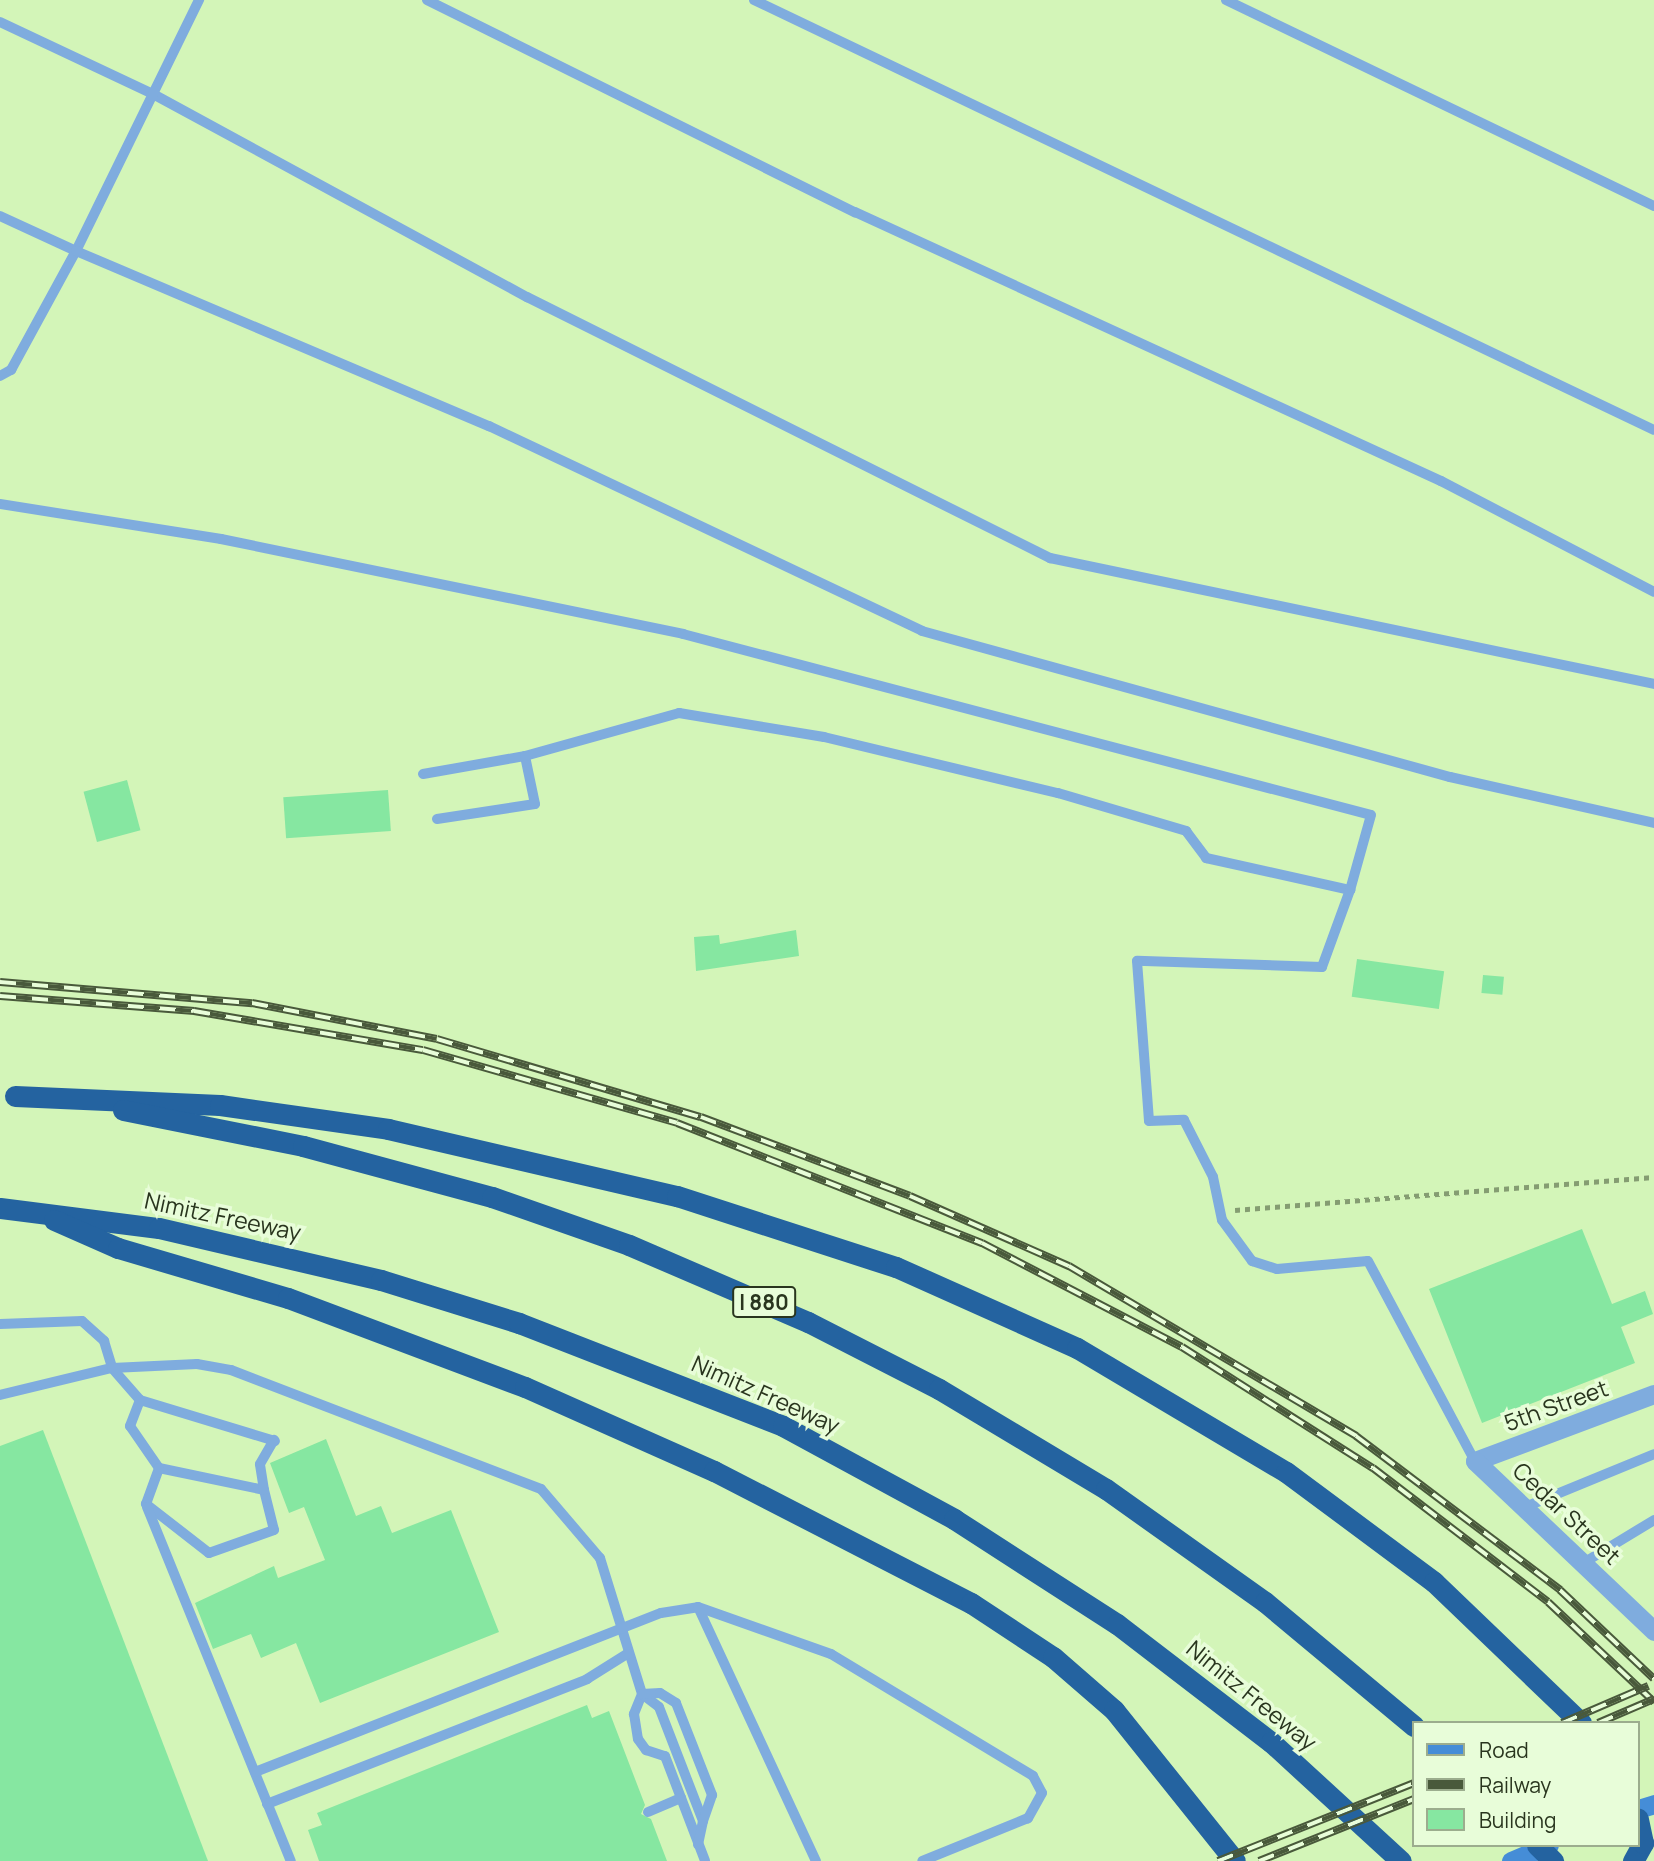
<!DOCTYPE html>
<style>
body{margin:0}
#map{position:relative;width:1654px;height:1861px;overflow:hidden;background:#d3f5b8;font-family:Manrope,sans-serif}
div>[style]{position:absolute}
.building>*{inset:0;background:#86e7a1;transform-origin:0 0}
.path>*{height:4.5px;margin-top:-2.25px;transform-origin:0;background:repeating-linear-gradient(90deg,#859d72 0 5px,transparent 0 10px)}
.service>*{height:10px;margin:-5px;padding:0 5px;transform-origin:5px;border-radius:5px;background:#7facde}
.minor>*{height:19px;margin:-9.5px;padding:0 9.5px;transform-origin:9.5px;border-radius:9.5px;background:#7facde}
.secondary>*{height:19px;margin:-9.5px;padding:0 9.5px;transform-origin:9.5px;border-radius:9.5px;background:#458dd7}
.motorway>*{height:21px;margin:-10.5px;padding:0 10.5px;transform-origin:10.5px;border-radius:10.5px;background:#2463a0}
.rail>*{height:8px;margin-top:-4px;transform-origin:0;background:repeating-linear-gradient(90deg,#e8fdd9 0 16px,#49593b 0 32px);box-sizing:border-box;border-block:2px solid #49593b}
span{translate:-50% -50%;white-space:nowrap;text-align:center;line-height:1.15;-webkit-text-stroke:7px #e8fdd9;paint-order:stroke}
.shield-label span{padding:2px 5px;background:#e8fdd9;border:2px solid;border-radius:5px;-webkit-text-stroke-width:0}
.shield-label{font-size:21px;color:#29351e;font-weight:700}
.street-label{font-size:23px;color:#29351e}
.legend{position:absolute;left:1412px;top:1721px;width:228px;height:126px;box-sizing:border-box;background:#e8fdd9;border:2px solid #9cad8e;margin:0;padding:9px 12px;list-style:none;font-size:21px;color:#29351e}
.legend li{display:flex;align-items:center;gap:14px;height:35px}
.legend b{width:35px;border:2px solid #9cad8e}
</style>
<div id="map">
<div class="building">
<div style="left:127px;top:780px;width:52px;height:45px;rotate:75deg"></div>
<div style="left:388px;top:790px;width:41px;height:105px;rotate:86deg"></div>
<div style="clip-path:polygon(796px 930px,799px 956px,696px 971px,694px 937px,719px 935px,720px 944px)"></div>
<div style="left:1357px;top:959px;width:88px;height:38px;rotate:8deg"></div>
<div style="left:1483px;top:975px;width:21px;height:18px;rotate:5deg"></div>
<div style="clip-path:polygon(1582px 1229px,1612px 1304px,1645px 1291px,1653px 1314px,1621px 1327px,1635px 1363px,1482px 1423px,1429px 1289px)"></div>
<div style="clip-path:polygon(43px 1430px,208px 1861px,0 1861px,0 1446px)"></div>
<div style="clip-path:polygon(326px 1439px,356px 1516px,381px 1506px,392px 1533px,451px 1510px,499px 1632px,320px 1703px,296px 1643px,261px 1658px,251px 1634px,213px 1649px,195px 1603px,274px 1566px,278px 1578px,325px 1560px,304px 1507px,289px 1513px,270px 1463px)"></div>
<div style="clip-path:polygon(587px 1705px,592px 1718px,609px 1711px,645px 1805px,641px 1814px,651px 1819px,667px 1861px,319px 1861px,308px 1830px,322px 1825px,317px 1813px)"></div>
</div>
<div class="path">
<div style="left:1235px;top:1210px;width:420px;rotate:-4.5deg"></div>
</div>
<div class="service">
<div style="left:427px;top:0;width:478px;rotate:26.4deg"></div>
<div style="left:855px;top:212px;width:645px;rotate:24.66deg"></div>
<div style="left:1441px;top:481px;width:240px;rotate:27.5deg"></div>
<div style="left:754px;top:0;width:997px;rotate:25.54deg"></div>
<div style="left:1226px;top:0;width:475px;rotate:25.7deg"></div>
<div style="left:0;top:22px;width:169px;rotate:25.2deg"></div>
<div style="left:153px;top:94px;width:426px;rotate:28.5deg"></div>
<div style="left:527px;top:297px;width:585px;rotate:26.52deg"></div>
<div style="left:1050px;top:558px;width:617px;rotate:11.78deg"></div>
<div style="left:0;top:216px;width:84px;rotate:24.7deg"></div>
<div style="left:76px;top:251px;width:280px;rotate:-63.9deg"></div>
<div style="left:0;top:376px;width:13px;rotate:-29deg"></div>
<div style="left:11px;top:370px;width:136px;rotate:-61.4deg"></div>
<div style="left:76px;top:251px;width:449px;rotate:23deg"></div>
<div style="left:489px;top:426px;width:479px;rotate:25.3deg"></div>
<div style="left:922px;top:631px;width:548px;rotate:15.46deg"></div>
<div style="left:1450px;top:777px;width:209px;rotate:12.7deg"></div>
<div style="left:0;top:504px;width:224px;rotate:9deg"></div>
<div style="left:221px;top:539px;width:472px;rotate:11.6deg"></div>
<div style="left:683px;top:634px;width:711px;rotate:14.74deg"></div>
<div style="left:1371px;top:815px;width:78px;rotate:105.6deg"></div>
<div style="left:423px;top:774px;width:104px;rotate:-10deg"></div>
<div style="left:437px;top:819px;width:99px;rotate:-8.7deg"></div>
<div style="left:535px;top:804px;width:49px;rotate:-101.8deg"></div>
<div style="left:525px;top:756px;width:160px;rotate:-15.6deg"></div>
<div style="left:679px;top:713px;width:147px;rotate:9.4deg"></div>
<div style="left:824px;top:737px;width:241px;rotate:13.5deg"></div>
<div style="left:1058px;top:793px;width:134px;rotate:16.5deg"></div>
<div style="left:1186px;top:831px;width:34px;rotate:53deg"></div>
<div style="left:1206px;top:858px;width:148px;rotate:12.5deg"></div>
<div style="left:1350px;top:890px;width:82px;rotate:110deg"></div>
<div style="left:1322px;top:967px;width:185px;rotate:-178.1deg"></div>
<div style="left:1137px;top:961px;width:160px;rotate:85.7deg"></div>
<div style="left:1149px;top:1121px;width:35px;rotate:-2deg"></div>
<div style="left:1184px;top:1120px;width:64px;rotate:63deg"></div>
<div style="left:1213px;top:1177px;width:44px;rotate:78.2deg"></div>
<div style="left:1222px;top:1220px;width:51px;rotate:53.8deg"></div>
<div style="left:1252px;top:1261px;width:26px;rotate:18deg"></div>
<div style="left:1277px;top:1269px;width:91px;rotate:-5deg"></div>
<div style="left:1368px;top:1261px;width:227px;rotate:61.9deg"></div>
<div style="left:0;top:1324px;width:82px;rotate:-2.1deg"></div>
<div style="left:82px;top:1321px;width:30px;rotate:42deg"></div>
<div style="left:104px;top:1341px;width:28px;rotate:73deg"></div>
<div style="left:112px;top:1368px;width:43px;rotate:48.8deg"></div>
<div style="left:140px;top:1400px;width:141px;rotate:16.9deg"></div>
<div style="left:0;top:1395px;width:115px;rotate:-13.6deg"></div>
<div style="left:112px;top:1368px;width:85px;rotate:-2.7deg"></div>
<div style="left:197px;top:1364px;width:35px;rotate:10deg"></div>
<div style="left:231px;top:1370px;width:332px;rotate:21deg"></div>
<div style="left:541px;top:1489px;width:91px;rotate:49.5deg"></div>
<div style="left:600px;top:1558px;width:142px;rotate:72.8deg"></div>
<div style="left:642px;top:1694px;width:22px;rotate:112deg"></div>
<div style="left:634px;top:1714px;width:25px;rotate:81deg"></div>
<div style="left:638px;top:1739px;width:14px;rotate:54deg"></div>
<div style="left:646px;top:1750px;width:20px;rotate:18deg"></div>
<div style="left:665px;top:1756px;width:112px;rotate:69.1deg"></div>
<div style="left:140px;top:1400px;width:28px;rotate:111deg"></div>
<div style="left:130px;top:1426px;width:51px;rotate:55.4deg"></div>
<div style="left:159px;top:1468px;width:107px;rotate:11.8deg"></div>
<div style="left:264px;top:1490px;width:41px;rotate:76deg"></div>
<div style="left:274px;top:1530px;width:69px;rotate:160.5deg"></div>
<div style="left:209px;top:1553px;width:80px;rotate:-142.1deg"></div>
<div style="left:146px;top:1504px;width:38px;rotate:-70deg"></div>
<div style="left:264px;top:1490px;width:26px;rotate:-99deg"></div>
<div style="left:260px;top:1464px;width:28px;rotate:-60deg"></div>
<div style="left:147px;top:1507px;width:382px;rotate:67.9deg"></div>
<div style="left:1525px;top:1507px;width:139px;rotate:-22.3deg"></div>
<div style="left:1585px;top:1562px;width:81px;rotate:-31.3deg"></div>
<div style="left:698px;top:1607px;width:280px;rotate:65.1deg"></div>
<div style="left:642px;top:1694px;width:21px;rotate:37deg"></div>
<div style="left:659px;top:1707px;width:122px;rotate:68.9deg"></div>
<div style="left:703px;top:1821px;width:24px;rotate:102deg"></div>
<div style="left:642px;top:1694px;width:18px;rotate:-3deg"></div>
<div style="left:660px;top:1693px;width:19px;rotate:32deg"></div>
<div style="left:676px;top:1703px;width:99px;rotate:68.6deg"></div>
<div style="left:712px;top:1795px;width:28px;rotate:109deg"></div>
<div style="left:255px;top:1772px;width:436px;rotate:-21.4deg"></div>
<div style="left:661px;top:1613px;width:37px;rotate:-9deg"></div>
<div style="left:698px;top:1607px;width:141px;rotate:19.5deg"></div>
<div style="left:831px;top:1654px;width:236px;rotate:31.1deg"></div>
<div style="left:1033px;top:1776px;width:19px;rotate:62deg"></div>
<div style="left:1042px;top:1793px;width:29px;rotate:119deg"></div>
<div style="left:1028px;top:1818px;width:114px;rotate:157.9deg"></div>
<div style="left:267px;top:1804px;width:344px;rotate:-21.3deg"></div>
<div style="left:587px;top:1679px;width:47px;rotate:-32deg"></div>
<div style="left:648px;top:1812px;width:36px;rotate:-23deg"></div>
</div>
<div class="minor">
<div style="left:1654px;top:1394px;width:191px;rotate:159.5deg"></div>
<div style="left:1475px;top:1461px;width:247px;rotate:43.5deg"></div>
</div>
<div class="secondary">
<div style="left:1638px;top:1809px;width:17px;rotate:-17deg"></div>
<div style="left:1511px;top:1861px;width:41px;rotate:-22.8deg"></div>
</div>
<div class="motorway">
<div style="left:15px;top:1096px;width:205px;rotate:2.5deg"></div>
<div style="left:220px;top:1105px;width:170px;rotate:8.1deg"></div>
<div style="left:388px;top:1129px;width:297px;rotate:13.1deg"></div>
<div style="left:677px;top:1196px;width:230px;rotate:18deg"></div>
<div style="left:896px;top:1267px;width:198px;rotate:24.1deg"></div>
<div style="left:1077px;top:1348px;width:243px;rotate:30.7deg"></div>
<div style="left:1286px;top:1472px;width:184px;rotate:36.6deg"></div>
<div style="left:1434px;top:1582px;width:204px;rotate:43.8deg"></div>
<div style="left:123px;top:1110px;width:184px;rotate:11.3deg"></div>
<div style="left:303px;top:1146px;width:196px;rotate:15.1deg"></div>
<div style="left:492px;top:1197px;width:145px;rotate:19.3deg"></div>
<div style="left:629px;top:1245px;width:195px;rotate:23.3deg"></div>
<div style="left:808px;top:1322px;width:147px;rotate:27.1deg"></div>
<div style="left:939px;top:1389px;width:195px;rotate:30.9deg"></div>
<div style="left:1106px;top:1489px;width:195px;rotate:35.4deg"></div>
<div style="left:1265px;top:1602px;width:194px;rotate:39.8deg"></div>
<div style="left:0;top:1208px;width:160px;rotate:7.2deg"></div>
<div style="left:159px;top:1228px;width:228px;rotate:13.2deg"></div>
<div style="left:381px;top:1280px;width:145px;rotate:17.3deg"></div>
<div style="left:519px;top:1323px;width:283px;rotate:21.3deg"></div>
<div style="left:783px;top:1426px;width:195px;rotate:28.5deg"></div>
<div style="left:954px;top:1519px;width:194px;rotate:32.8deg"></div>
<div style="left:1117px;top:1624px;width:194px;rotate:37.5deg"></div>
<div style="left:1271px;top:1742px;width:176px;rotate:42.5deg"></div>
<div style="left:54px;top:1220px;width:70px;rotate:23.6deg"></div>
<div style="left:118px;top:1248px;width:177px;rotate:16.4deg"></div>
<div style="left:288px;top:1298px;width:253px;rotate:20.6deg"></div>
<div style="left:525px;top:1387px;width:207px;rotate:24deg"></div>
<div style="left:714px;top:1471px;width:289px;rotate:27.2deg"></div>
<div style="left:971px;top:1603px;width:98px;rotate:33.4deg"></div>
<div style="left:1053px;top:1657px;width:81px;rotate:41deg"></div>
<div style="left:1114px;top:1710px;width:193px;rotate:51.3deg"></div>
<div style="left:1537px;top:1845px;width:23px;rotate:45deg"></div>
<div style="left:1633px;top:1861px;width:21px;rotate:-61deg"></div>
<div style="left:1643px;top:1843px;width:25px;rotate:-102deg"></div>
</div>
<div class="rail">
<div style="left:0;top:982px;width:253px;rotate:4.8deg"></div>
<div style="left:252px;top:1003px;width:188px;rotate:11deg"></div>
<div style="left:437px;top:1039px;width:275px;rotate:16.5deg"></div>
<div style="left:701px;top:1117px;width:223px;rotate:20.7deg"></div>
<div style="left:910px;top:1196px;width:174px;rotate:23.8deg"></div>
<div style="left:1069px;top:1266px;width:334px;rotate:30.6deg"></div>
<div style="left:1356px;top:1436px;width:256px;rotate:37deg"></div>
<div style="left:1560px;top:1590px;width:129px;rotate:43.4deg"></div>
<div style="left:0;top:996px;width:195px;rotate:4.4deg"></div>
<div style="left:194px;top:1011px;width:232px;rotate:9.7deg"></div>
<div style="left:423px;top:1050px;width:264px;rotate:16deg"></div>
<div style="left:677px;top:1123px;width:328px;rotate:21.5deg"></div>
<div style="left:982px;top:1243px;width:225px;rotate:27.5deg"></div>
<div style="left:1182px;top:1347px;width:226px;rotate:32.4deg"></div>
<div style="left:1373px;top:1468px;width:220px;rotate:37.4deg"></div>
<div style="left:1548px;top:1602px;width:146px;rotate:43.3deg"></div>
<div style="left:1562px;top:1723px;width:94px;rotate:-23.3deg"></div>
<div style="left:1598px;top:1723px;width:61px;rotate:-23.2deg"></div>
<div style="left:1218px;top:1861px;width:211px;rotate:-21.7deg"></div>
<div style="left:1259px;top:1861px;width:167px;rotate:-21.8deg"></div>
</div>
<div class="shield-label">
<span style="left:764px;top:1302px">I 880</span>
</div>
<div class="street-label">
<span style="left:223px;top:1216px;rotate:12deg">Nimitz Freeway</span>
<span style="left:766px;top:1394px;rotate:24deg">Nimitz Freeway</span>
<span style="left:1556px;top:1405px;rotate:-20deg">5th Street</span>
<span style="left:1567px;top:1513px;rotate:43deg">Cedar Street</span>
<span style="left:1252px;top:1695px;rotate:39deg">Nimitz Freeway</span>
</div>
<ul class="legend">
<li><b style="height:9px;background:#458dd7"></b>Road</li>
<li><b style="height:9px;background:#49593b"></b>Railway</li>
<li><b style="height:19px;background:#86e7a1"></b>Building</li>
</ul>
</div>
